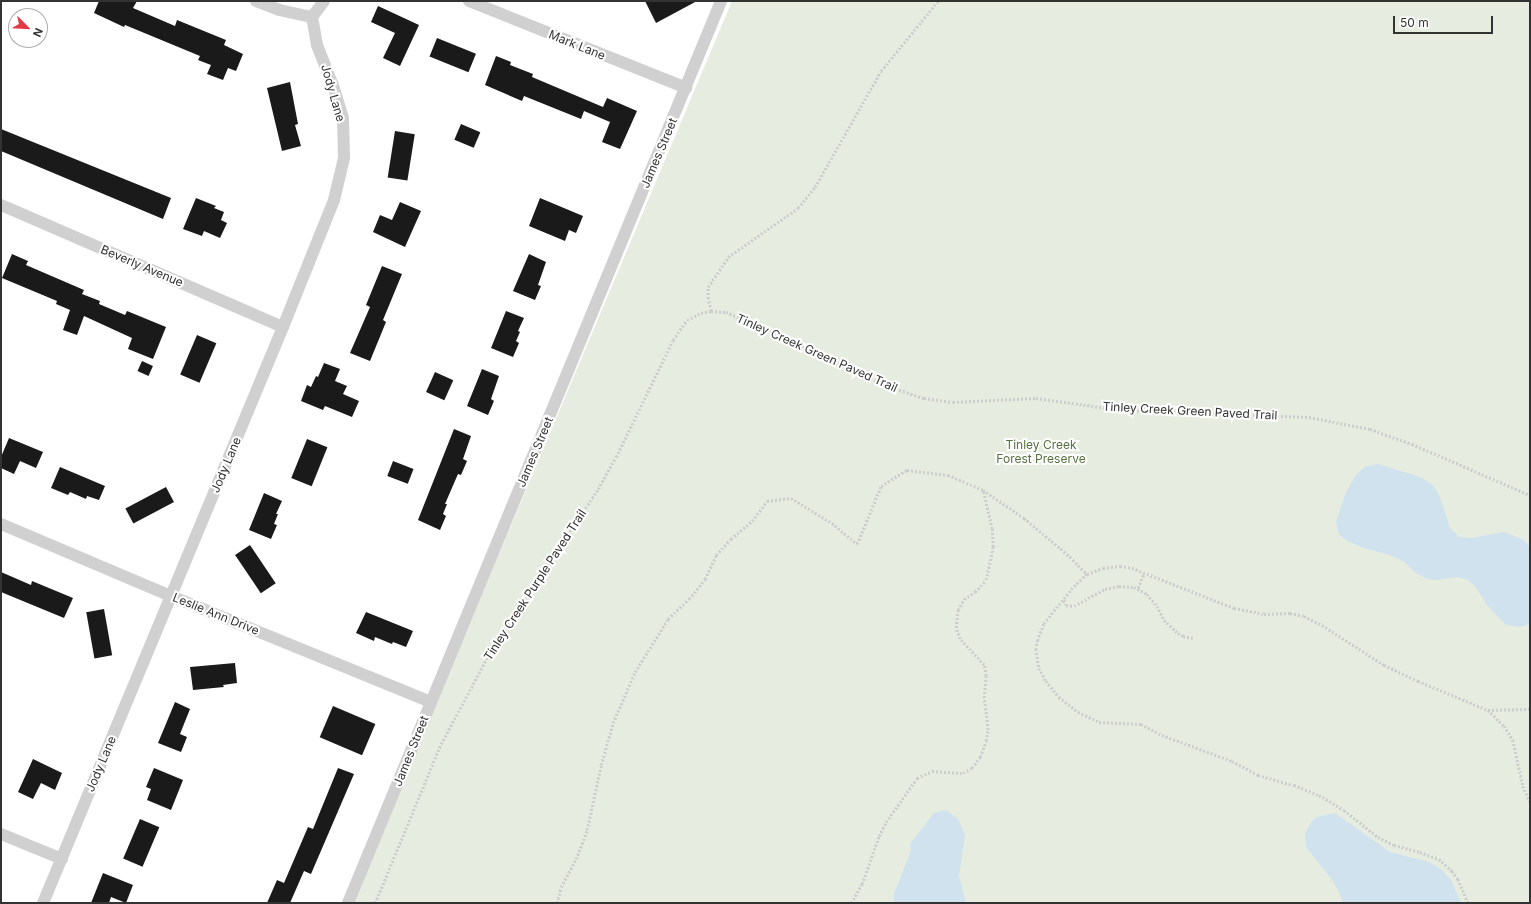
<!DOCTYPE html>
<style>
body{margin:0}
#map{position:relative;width:1531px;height:904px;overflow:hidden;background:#fff;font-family:Inter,sans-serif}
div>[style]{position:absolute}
.green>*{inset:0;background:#e6ecdf}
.water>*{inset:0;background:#cfe2ee}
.building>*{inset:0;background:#1a1a1a;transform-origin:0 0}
.path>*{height:2.5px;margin-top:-1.25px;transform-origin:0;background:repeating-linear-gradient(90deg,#cdcdcd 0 2px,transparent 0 4px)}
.minor>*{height:12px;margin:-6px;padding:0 6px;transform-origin:6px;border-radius:6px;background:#d0d0d0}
span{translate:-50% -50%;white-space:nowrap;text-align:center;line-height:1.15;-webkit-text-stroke:4px #fff;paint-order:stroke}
.street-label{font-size:12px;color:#333}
.park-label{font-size:12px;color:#56703f}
.frame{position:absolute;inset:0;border:2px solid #333;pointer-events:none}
.north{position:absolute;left:8px;top:8px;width:40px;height:40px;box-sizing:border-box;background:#fff;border:1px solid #adadad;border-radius:50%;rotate:114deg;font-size:11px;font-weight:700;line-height:16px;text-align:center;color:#333}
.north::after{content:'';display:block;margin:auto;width:14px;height:18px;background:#e63946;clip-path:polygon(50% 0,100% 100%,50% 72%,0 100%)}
.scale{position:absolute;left:1393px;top:16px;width:100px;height:18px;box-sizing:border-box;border:2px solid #333;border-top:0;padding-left:5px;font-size:12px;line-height:14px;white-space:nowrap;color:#333;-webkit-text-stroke:3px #fff;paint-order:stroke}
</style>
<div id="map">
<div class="green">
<div style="clip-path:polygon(732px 1px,1530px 1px,1530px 903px,352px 903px)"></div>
</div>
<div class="water">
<div style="clip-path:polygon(1378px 464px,1420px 477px,1433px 485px,1440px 497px,1450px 528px,1459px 537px,1472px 538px,1504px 532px,1524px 540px,1530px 547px,1530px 624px,1520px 627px,1506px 625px,1487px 605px,1475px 586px,1468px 580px,1457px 577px,1436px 580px,1427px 579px,1416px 573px,1403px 561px,1390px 555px,1364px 548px,1347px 541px,1339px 534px,1336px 522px,1346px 492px,1356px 475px,1365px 467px)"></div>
<div style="clip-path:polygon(946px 810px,958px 819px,965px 835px,959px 876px,966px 903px,894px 903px,894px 894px,911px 851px,910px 844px,934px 813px)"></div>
<div style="clip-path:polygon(1335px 813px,1390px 852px,1429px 862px,1442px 870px,1451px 880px,1461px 903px,1343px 903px,1339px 892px,1332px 880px,1306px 847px,1305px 834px,1312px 821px,1317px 817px)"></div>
</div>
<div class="building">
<div style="clip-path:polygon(99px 1px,137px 1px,133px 8px,175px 26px,177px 20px,226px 40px,224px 45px,243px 54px,236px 71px,228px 68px,223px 80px,207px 74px,211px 65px,198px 60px,200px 56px,125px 25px,124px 27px,94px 13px)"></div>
<div style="clip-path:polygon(645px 1px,697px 1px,656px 23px)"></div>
<div style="clip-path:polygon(378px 6px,419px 25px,400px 66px,383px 58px,395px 33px,371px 22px)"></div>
<div style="left:437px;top:38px;width:42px;height:20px;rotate:22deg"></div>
<div style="clip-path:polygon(496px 56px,511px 62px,510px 65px,533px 74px,532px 77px,603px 107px,607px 98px,637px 111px,620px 149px,602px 142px,610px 122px,584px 111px,581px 119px,524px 96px,522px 101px,485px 85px)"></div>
<div style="clip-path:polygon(290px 82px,298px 124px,295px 125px,301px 146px,282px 151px,267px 88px)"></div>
<div style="left:461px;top:124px;width:21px;height:17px;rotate:23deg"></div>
<div style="clip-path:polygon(1px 129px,171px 198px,163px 219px,1px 151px)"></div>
<div style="left:395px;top:131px;width:20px;height:47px;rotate:9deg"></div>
<div style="clip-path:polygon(196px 198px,216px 206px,214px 208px,224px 212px,221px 220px,227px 223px,220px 238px,204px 231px,202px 236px,183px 229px)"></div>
<div style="clip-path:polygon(540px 198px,583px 216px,576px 233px,569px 230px,565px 241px,529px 226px)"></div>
<div style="clip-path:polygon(400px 202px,421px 211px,405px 247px,373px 232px,380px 215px,392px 220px)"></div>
<div style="clip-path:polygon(12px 254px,28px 261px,26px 265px,84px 290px,82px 294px,100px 301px,99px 304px,125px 315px,127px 311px,166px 327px,153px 359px,128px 349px,132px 338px,84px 316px,77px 335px,63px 330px,70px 310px,56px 304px,57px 301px,2px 278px)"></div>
<div style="clip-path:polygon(529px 254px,546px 262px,538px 285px,541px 286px,535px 300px,513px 291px)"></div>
<div style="clip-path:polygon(382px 266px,402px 274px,383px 320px,386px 322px,370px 361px,350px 353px,370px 307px,366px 305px)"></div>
<div style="clip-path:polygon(506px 311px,524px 318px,518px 331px,520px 332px,516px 341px,519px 343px,513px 357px,491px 348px)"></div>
<div style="left:197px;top:335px;width:21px;height:43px;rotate:23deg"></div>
<div style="left:142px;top:361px;width:12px;height:11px;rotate:24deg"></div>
<div style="clip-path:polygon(324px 363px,340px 369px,335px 381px,347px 386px,343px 394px,359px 401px,352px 417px,325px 406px,323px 410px,301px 401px,307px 385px,311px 387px,316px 376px,318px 377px)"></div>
<div style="clip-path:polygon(482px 369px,499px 376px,491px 399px,494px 401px,488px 415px,467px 406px)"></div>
<div style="left:435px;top:372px;width:20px;height:22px;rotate:24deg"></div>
<div style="clip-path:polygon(454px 429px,471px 436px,463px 459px,467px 461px,461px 475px,458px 474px,445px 504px,447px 504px,443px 514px,446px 516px,440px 530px,418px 520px)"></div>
<div style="clip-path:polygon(9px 438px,43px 452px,36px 468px,20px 461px,14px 474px,1px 468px,1px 457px)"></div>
<div style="left:307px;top:439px;width:22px;height:42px;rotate:22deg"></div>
<div style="left:393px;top:461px;width:22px;height:16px;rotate:21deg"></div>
<div style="clip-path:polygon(60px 467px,105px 486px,99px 500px,87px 496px,86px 499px,70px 492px,68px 495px,51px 488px)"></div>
<div style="left:166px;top:487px;width:17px;height:46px;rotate:62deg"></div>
<div style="clip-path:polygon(264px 493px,282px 501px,276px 514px,278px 514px,274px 524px,277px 525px,271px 539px,249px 530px)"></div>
<div style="left:250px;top:545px;width:46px;height:18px;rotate:56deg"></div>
<div style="clip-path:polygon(1px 572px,31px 585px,32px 581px,73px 598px,64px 618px,1px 592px)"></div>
<div style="left:104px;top:609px;width:47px;height:18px;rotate:80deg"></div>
<div style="clip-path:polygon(366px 612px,413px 631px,406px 647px,393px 642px,392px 644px,375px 637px,374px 641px,356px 633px)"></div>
<div style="clip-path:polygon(235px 663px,237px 683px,223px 685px,224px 687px,193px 690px,190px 667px)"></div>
<div style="clip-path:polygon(175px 702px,190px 709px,180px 734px,187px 737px,181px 752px,158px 743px)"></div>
<div style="left:333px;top:706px;width:46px;height:34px;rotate:23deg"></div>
<div style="clip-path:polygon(33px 759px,62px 773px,55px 790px,41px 783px,33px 799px,18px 792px)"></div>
<div style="clip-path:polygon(154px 768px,183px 780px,171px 810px,147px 800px,151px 789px,146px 787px)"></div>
<div style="clip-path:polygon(338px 768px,354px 774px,311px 874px,304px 871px,290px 903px,267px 903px,277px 880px,284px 883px,308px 827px,313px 829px)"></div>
<div style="left:140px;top:819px;width:21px;height:43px;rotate:23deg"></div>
<div style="clip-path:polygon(103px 873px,133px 885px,126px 903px,111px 897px,109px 903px,91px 903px)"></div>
</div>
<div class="path">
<div style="left:711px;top:311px;width:12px;rotate:-104deg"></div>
<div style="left:708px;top:299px;width:12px;rotate:-90deg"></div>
<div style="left:708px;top:287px;width:36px;rotate:-56deg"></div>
<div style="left:728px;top:257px;width:85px;rotate:-35deg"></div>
<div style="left:798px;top:208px;width:27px;rotate:-51deg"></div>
<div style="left:815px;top:187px;width:133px;rotate:-60.4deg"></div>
<div style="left:881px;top:71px;width:90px;rotate:-50.8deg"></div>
<div style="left:1087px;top:574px;width:20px;rotate:135deg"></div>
<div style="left:1073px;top:588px;width:46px;rotate:128.9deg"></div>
<div style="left:1044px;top:624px;width:17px;rotate:111deg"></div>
<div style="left:1038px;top:640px;width:9px;rotate:103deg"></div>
<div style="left:1036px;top:649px;width:19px;rotate:81deg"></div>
<div style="left:1039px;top:668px;width:15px;rotate:62deg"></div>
<div style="left:1046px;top:681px;width:21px;rotate:51deg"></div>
<div style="left:1059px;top:697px;width:24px;rotate:38deg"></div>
<div style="left:1078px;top:712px;width:23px;rotate:25deg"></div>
<div style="left:1099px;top:722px;width:42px;rotate:2.7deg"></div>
<div style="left:1141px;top:724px;width:24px;rotate:28deg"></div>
<div style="left:1162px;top:735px;width:75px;rotate:20.4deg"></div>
<div style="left:1232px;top:761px;width:30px;rotate:28deg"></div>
<div style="left:1258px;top:775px;width:37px;rotate:16deg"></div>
<div style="left:1294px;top:785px;width:27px;rotate:22deg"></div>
<div style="left:1319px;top:795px;width:29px;rotate:31deg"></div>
<div style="left:1344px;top:810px;width:43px;rotate:38.5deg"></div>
<div style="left:1378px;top:837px;width:18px;rotate:27deg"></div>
<div style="left:1394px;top:845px;width:27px;rotate:15deg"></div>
<div style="left:1420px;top:852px;width:20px;rotate:20deg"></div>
<div style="left:1439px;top:859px;width:18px;rotate:43deg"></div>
<div style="left:1452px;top:871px;width:10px;rotate:53deg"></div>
<div style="left:1458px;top:879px;width:26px;rotate:67deg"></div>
<div style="left:1138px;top:588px;width:16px;rotate:-68deg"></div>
<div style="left:1064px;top:600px;width:5px;rotate:68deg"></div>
<div style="left:1066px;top:605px;width:8px;rotate:7deg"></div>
<div style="left:1074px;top:606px;width:35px;rotate:-29deg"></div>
<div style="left:1105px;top:589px;width:14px;rotate:-12deg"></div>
<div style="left:1119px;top:586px;width:15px;rotate:4deg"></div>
<div style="left:1134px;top:587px;width:15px;rotate:28deg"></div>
<div style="left:1147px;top:594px;width:16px;rotate:50deg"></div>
<div style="left:1157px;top:606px;width:16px;rotate:63deg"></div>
<div style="left:1164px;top:620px;width:19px;rotate:43deg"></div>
<div style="left:1178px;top:633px;width:6px;rotate:31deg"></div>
<div style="left:1183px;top:636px;width:10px;rotate:11deg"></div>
<div style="left:1488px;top:710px;width:23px;rotate:45deg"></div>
<div style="left:1504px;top:726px;width:17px;rotate:57deg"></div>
<div style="left:1513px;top:740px;width:47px;rotate:77.7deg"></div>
<div style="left:1523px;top:786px;width:17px;rotate:66deg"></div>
<div style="left:375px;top:903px;width:172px;rotate:-67.5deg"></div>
<div style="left:441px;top:744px;width:117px;rotate:-61.9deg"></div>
<div style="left:496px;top:641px;width:183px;rotate:-56.1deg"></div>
<div style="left:598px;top:489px;width:37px;rotate:-61deg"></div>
<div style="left:616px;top:457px;width:130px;rotate:-64deg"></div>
<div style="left:673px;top:340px;width:24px;rotate:-55deg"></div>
<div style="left:687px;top:320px;width:16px;rotate:-27deg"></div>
<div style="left:701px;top:313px;width:10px;rotate:-11deg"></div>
<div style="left:711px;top:311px;width:15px;rotate:4deg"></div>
<div style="left:726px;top:312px;width:63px;rotate:23.3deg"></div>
<div style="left:784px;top:337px;width:111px;rotate:25.6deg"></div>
<div style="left:884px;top:385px;width:42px;rotate:18deg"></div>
<div style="left:924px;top:398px;width:29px;rotate:8deg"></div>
<div style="left:953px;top:402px;width:83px;rotate:-2.8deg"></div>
<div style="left:1036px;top:398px;width:86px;rotate:8deg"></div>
<div style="left:1121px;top:410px;width:188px;rotate:2.1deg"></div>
<div style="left:1309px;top:417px;width:62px;rotate:11.1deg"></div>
<div style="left:1370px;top:429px;width:45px;rotate:19.7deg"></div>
<div style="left:1412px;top:444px;width:129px;rotate:23.4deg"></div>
<div style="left:557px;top:903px;width:16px;rotate:-76deg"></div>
<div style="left:561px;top:887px;width:32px;rotate:-62deg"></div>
<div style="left:576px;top:859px;width:31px;rotate:-69deg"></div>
<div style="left:587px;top:830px;width:66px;rotate:-77.8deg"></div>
<div style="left:601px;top:765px;width:44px;rotate:-74.1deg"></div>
<div style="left:613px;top:723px;width:56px;rotate:-66.7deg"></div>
<div style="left:635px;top:672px;width:62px;rotate:-58.1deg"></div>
<div style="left:668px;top:619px;width:29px;rotate:-44deg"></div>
<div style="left:689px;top:599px;width:26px;rotate:-51deg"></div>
<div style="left:705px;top:579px;width:26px;rotate:-65deg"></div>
<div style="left:716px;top:555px;width:22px;rotate:-47deg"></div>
<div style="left:731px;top:539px;width:28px;rotate:-41deg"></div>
<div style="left:752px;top:521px;width:25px;rotate:-53deg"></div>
<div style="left:767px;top:501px;width:24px;rotate:-7deg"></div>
<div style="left:791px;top:498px;width:48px;rotate:31.4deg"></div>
<div style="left:832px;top:523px;width:33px;rotate:40deg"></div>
<div style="left:857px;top:544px;width:63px;rotate:-67.5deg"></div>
<div style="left:881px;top:486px;width:31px;rotate:-32deg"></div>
<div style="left:907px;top:470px;width:41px;rotate:7deg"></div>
<div style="left:948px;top:475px;width:38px;rotate:23deg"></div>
<div style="left:983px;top:490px;width:50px;rotate:34.3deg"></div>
<div style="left:1024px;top:518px;width:56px;rotate:39.9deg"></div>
<div style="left:1067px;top:554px;width:28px;rotate:45deg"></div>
<div style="left:1087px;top:574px;width:17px;rotate:-21deg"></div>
<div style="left:1103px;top:568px;width:17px;rotate:-7deg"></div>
<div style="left:1120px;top:566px;width:12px;rotate:9deg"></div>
<div style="left:1132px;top:568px;width:110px;rotate:21.4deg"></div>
<div style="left:1234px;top:608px;width:31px;rotate:11deg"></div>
<div style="left:1264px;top:614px;width:26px;rotate:-2deg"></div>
<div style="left:1290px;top:613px;width:14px;rotate:12deg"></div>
<div style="left:1304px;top:616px;width:20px;rotate:27deg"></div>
<div style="left:1322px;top:625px;width:74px;rotate:32.8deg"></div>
<div style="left:1384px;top:665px;width:38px;rotate:25deg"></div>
<div style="left:1418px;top:681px;width:76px;rotate:22.5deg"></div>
<div style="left:1488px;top:710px;width:42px;rotate:-1.4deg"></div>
<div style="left:851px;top:903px;width:22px;rotate:-60deg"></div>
<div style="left:862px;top:884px;width:51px;rotate:-70.5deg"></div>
<div style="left:879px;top:836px;width:16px;rotate:-63deg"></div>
<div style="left:886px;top:822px;width:54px;rotate:-54.8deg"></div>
<div style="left:917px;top:778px;width:17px;rotate:-25deg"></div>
<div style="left:932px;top:771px;width:31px;rotate:4deg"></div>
<div style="left:963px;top:773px;width:10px;rotate:-29deg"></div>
<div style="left:972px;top:768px;width:14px;rotate:-54deg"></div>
<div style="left:980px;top:757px;width:17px;rotate:-69deg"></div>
<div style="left:986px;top:741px;width:11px;rotate:-80deg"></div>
<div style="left:988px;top:730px;width:32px;rotate:-97deg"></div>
<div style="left:984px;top:698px;width:22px;rotate:-85deg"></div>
<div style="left:986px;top:676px;width:11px;rotate:-100deg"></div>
<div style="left:984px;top:665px;width:35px;rotate:-133deg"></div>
<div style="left:960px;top:639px;width:12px;rotate:-110deg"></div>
<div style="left:956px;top:628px;width:18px;rotate:-84deg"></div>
<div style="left:958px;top:610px;width:13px;rotate:-61deg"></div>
<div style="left:964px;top:599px;width:13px;rotate:-32deg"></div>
<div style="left:975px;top:592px;width:16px;rotate:-47deg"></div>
<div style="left:986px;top:580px;width:34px;rotate:-78deg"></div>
<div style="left:993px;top:547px;width:18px;rotate:-93deg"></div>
<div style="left:992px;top:529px;width:40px;rotate:-103deg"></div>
</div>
<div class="minor">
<div style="left:256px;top:1px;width:25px;rotate:21deg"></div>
<div style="left:279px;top:10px;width:34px;rotate:12deg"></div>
<div style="left:312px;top:17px;width:20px;rotate:-53deg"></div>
<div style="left:469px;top:1px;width:234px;rotate:21.8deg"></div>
<div style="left:1px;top:205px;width:307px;rotate:23.4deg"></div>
<div style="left:1px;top:524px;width:185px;rotate:23deg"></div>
<div style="left:171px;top:596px;width:281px;rotate:22.2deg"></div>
<div style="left:1px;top:834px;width:66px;rotate:22.3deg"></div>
<div style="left:43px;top:903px;width:624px;rotate:-67.38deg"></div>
<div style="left:283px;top:327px;width:137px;rotate:-68.1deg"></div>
<div style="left:334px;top:200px;width:43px;rotate:-76.6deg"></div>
<div style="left:344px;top:158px;width:40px;rotate:-91.4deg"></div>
<div style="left:343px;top:118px;width:34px;rotate:-107deg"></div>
<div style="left:333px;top:86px;width:44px;rotate:-111.3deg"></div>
<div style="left:317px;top:45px;width:28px;rotate:-100deg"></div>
<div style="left:348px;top:903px;width:976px;rotate:-67.53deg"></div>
</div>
<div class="street-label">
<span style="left:577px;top:45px;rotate:22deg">Mark Lane</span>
<span style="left:333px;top:93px;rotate:74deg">Jody Lane</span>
<span style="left:659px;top:153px;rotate:-67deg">James Street</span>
<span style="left:142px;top:266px;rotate:23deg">Beverly Avenue</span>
<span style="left:817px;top:353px;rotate:24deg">Tinley Creek Green Paved Trail</span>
<span style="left:1190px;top:411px;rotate:3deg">Tinley Creek Green Paved Trail</span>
<span style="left:535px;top:452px;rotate:-67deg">James Street</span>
<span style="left:226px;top:465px;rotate:-67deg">Jody Lane</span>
<span style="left:535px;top:585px;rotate:-57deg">Tinley Creek Purple Paved Trail</span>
<span style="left:216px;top:614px;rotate:22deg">Leslie Ann Drive</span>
<span style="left:411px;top:751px;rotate:-68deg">James Street</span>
<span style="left:101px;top:764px;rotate:-67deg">Jody Lane</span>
</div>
<div class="park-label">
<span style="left:1041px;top:452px">Tinley Creek<br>Forest Preserve</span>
</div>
<div class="frame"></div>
<div class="north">N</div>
<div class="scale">50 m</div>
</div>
